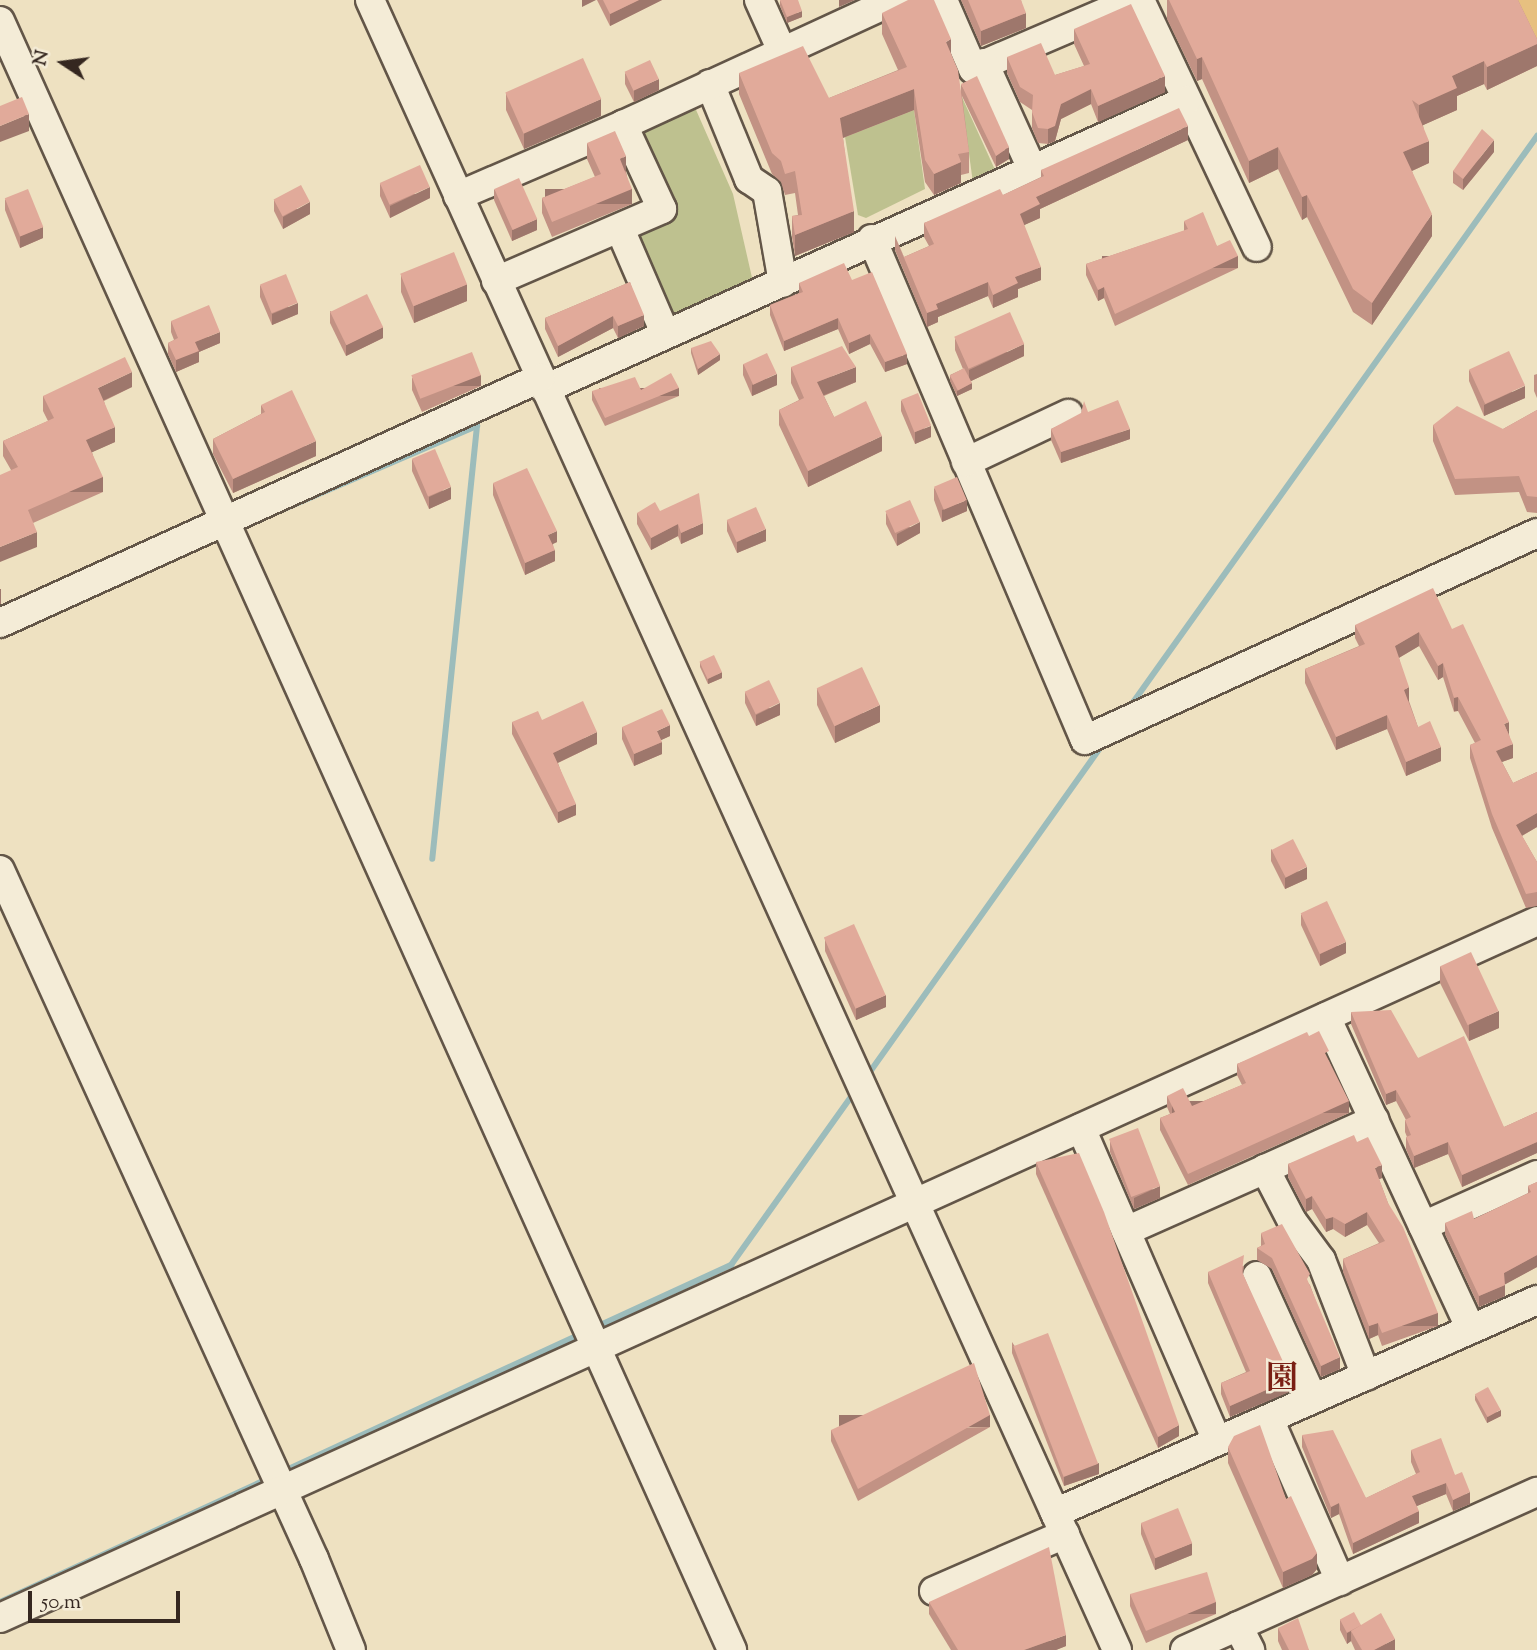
<!DOCTYPE html>
<meta charset="utf-8">
<style>
body{margin:0}
#map{position:relative;width:1537px;height:1650px;overflow:hidden;background:#eee1c1;font-family:"Sorts Mill Goudy","Noto Serif JP",serif}
div>[style]{position:absolute}
.green>*{inset:0;background:#bec18f}
.stream>*{height:6px;margin:-3px;padding:0 3px;transform-origin:3px;border-radius:3px;background:#9cbcbb}
.roads{filter:drop-shadow(2px 0 #635648) drop-shadow(-2px 0 #635648) drop-shadow(0 2px #635648) drop-shadow(0 -2px #635648)}
.minor>*{height:28px;margin:-14px;padding:0 14px;transform-origin:14px;border-radius:14px;background:#f4ecd7}
.major>*{height:35px;margin:-17.5px;padding:0 17.5px;transform-origin:17.5px;border-radius:17.5px;background:#e7c080}
.wall>*{inset:0;background:#c29284}
.shaded-wall>*{inset:0;background:#9e776c;transform-origin:0 0}
.building>*{inset:0;background:#e1aa9a;transform-origin:0 0}
span{translate:-50% -50%;white-space:nowrap;text-align:center;line-height:1.15;-webkit-text-stroke:5px #f4ecd7;paint-order:stroke}
.neighbourhood-label{font-size:32px;color:#7a1f14;font-weight:700}
.north{position:absolute;left:28px;top:28px;width:70px;height:70px;-webkit-text-stroke:5px #f4ecd7;paint-order:stroke;rotate:283deg;font-size:19px;font-weight:700;line-height:28px;text-align:center;color:#352720}
.north::after{content:'';display:block;margin:auto;width:24px;height:32px;background:#352720;clip-path:polygon(50% 0,100% 100%,50% 72%,0 100%)}
.scale{position:absolute;left:28px;top:1591px;width:152px;height:32px;box-sizing:border-box;border:4px solid #352720;border-top:0;padding-left:9px;font-size:21px;line-height:24px;white-space:nowrap;color:#352720;-webkit-text-stroke:5px #f4ecd7;paint-order:stroke}
</style>
<div id="map">
<div class="green">
<div style="clip-path:polygon(961px 95px,996px 172px,973px 183px)"></div>
<div style="clip-path:polygon(693px 103px,733px 194px,753px 282px,674px 318px,636px 230px,669px 214px,636px 137px,642px 125px)"></div>
<div style="clip-path:polygon(914px 110px,925px 189px,866px 218px,858px 215px,845px 137px)"></div>
</div>
<div class="stream">
<div style="left:277px;top:512px;width:218px;rotate:-23.3deg"></div>
<div style="left:477px;top:426px;width:435px;rotate:95.9deg"></div>
<div style="left:1129px;top:708px;width:703px;rotate:-54.5deg"></div>
<div style="left:867px;top:1076px;width:409px;rotate:-54.6deg"></div>
<div style="left:596px;top:1327px;width:149px;rotate:-24.7deg"></div>
<div style="left:731px;top:1265px;width:215px;rotate:-54.5deg"></div>
<div style="left:282px;top:1472px;width:332px;rotate:-24.8deg"></div>
<div style="left:0;top:1602px;width:296px;rotate:-24.7deg"></div>
</div>
<div class="roads">
<div class="minor">
<div style="left:370px;top:0;width:1811px;rotate:65.64deg"></div>
<div style="left:759px;top:0;width:56px;rotate:65.7deg"></div>
<div style="left:943px;top:0;width:75px;rotate:66.5deg"></div>
<div style="left:973px;top:69px;width:175px;rotate:-23.2deg"></div>
<div style="left:1140px;top:0;width:273px;rotate:64.7deg"></div>
<div style="left:0;top:21px;width:1786px;rotate:65.8deg"></div>
<div style="left:984px;top:63px;width:116px;rotate:65.6deg"></div>
<div style="left:710px;top:84px;width:103px;rotate:67.7deg"></div>
<div style="left:749px;top:179px;width:22px;rotate:34deg"></div>
<div style="left:767px;top:191px;width:93px;rotate:80.1deg"></div>
<div style="left:458px;top:196px;width:180px;rotate:-23.3deg"></div>
<div style="left:620px;top:229px;width:113px;rotate:66.6deg"></div>
<div style="left:872px;top:239px;width:544px;rotate:66.97deg"></div>
<div style="left:1085px;top:740px;width:497px;rotate:-24.6deg"></div>
<div style="left:496px;top:281px;width:181px;rotate:-23.4deg"></div>
<div style="left:662px;top:209px;width:93px;rotate:-114.9deg"></div>
<div style="left:623px;top:125px;width:299px;rotate:-24.7deg"></div>
<div style="left:545px;top:389px;width:704px;rotate:-24.24deg"></div>
<div style="left:966px;top:462px;width:113px;rotate:-25.2deg"></div>
<div style="left:0;top:623px;width:593px;rotate:-24.4deg"></div>
<div style="left:0;top:870px;width:757px;rotate:65.5deg"></div>
<div style="left:314px;top:1559px;width:98px;rotate:67.9deg"></div>
<div style="left:1326px;top:1017px;width:344px;rotate:65.1deg"></div>
<div style="left:1081px;top:1128px;width:341px;rotate:66.5deg"></div>
<div style="left:1423px;top:1226px;width:125px;rotate:-24.1deg"></div>
<div style="left:1126px;top:1231px;width:152px;rotate:-24deg"></div>
<div style="left:1257px;top:1276px;width:135px;rotate:65.5deg"></div>
<div style="left:1366px;top:1376px;width:124px;rotate:-111.2deg"></div>
<div style="left:1321px;top:1260px;width:49px;rotate:-126.6deg"></div>
<div style="left:1292px;top:1221px;width:59px;rotate:-117.4deg"></div>
<div style="left:1265px;top:1169px;width:120px;rotate:-24.2deg"></div>
<div style="left:1269px;top:1419px;width:177px;rotate:66.3deg"></div>
<div style="left:1055px;top:1513px;width:527px;rotate:-23.84deg"></div>
<div style="left:934px;top:1591px;width:143px;rotate:-23.5deg"></div>
<div style="left:0;top:1618px;width:1688px;rotate:-24.39deg"></div>
<div style="left:1238px;top:1626px;width:27px;rotate:63deg"></div>
<div style="left:1185px;top:1650px;width:386px;rotate:-24.2deg"></div>
</div>
<div class="major">
<div style="left:1526px;top:0;width:25px;rotate:64deg"></div>
</div>
</div>
<div class="wall">
<div style="clip-path:polygon(597px 0,662px 0,610px 26px)"></div>
<div style="clip-path:polygon(780px 0,802px 17px,787px 23px,780px 6px)"></div>
<div style="clip-path:polygon(961px 0,1021px 0,1026px 28px,981px 46px)"></div>
<div style="clip-path:polygon(1167px 0,1518px 0,1537px 39px,1537px 66px,1487px 90px,1484px 84px,1457px 96px,1457px 110px,1423px 125px,1429px 163px,1412px 171px,1432px 236px,1372px 325px,1353px 312px,1307px 217px,1302px 220px,1278px 169px,1249px 183px,1202px 79px,1197px 81px,1167px 19px)"></div>
<div style="clip-path:polygon(882px 13px,951px 53px,961px 93px,961px 84px,1009px 159px,996px 167px,962px 96px,969px 152px,969px 173px,961px 175px,961px 183px,934px 195px,925px 182px,914px 110px,843px 138px,854px 232px,795px 256px,792px 237px,792px 216px,798px 215px,795px 193px,785px 195px,781px 182px,772px 174px,739px 94px,739px 73px,829px 98px,898px 70px,882px 34px)"></div>
<div style="clip-path:polygon(1074px 29px,1165px 92px,1098px 122px,1091px 104px,1061px 119px,1055px 141px,1048px 144px,1038px 143px,1032px 128px,1032px 110px,1020px 102px,1007px 73px,1007px 57px,1055px 75px,1084px 66px,1074px 44px)"></div>
<div style="clip-path:polygon(625px 73px,659px 90px,634px 102px,625px 84px)"></div>
<div style="clip-path:polygon(506px 93px,601px 116px,524px 149px,506px 110px)"></div>
<div style="clip-path:polygon(1188px 140px,1040px 209px,1040px 218px,1024px 225px,1041px 280px,1018px 289px,1018px 297px,993px 308px,988px 296px,938px 317px,938px 322px,927px 327px,895px 250px,895px 236px,904px 257px,929px 246px,924px 237px,924px 223px,1003px 195px,1041px 177px,1041px 170px)"></div>
<div style="clip-path:polygon(587px 143px,626px 171px,632px 204px,552px 237px,542px 213px,542px 198px,595px 177px,587px 159px)"></div>
<div style="clip-path:polygon(1494px 152px,1463px 190px,1453px 183px,1453px 171px)"></div>
<div style="clip-path:polygon(380px 184px,430px 198px,390px 218px,380px 196px)"></div>
<div style="clip-path:polygon(494px 189px,537px 230px,512px 241px,494px 200px)"></div>
<div style="clip-path:polygon(5px 199px,43px 238px,20px 248px,5px 210px)"></div>
<div style="clip-path:polygon(274px 200px,310px 214px,283px 229px,274px 211px)"></div>
<div style="clip-path:polygon(1184px 221px,1217px 246px,1238px 268px,1115px 326px,1104px 298px,1098px 301px,1086px 275px,1086px 264px,1184px 231px)"></div>
<div style="clip-path:polygon(401px 275px,467px 301px,414px 323px,401px 292px)"></div>
<div style="clip-path:polygon(852px 280px,907px 364px,885px 372px,870px 344px,849px 354px,838px 329px,784px 351px,770px 315px,770px 305px,799px 293px,799px 283px)"></div>
<div style="clip-path:polygon(630px 282px,644px 326px,618px 338px,613px 328px,558px 357px,545px 329px,545px 318px)"></div>
<div style="clip-path:polygon(260px 285px,298px 314px,272px 325px,260px 297px)"></div>
<div style="clip-path:polygon(330px 311px,383px 338px,346px 356px,330px 323px)"></div>
<div style="clip-path:polygon(171px 321px,220px 343px,199px 352px,199px 362px,176px 372px,168px 354px,168px 343px,174px 340px,171px 332px)"></div>
<div style="clip-path:polygon(955px 339px,1024px 356px,971px 381px,972px 389px,957px 396px,950px 381px,950px 375px,963px 369px,955px 350px)"></div>
<div style="clip-path:polygon(691px 348px,720px 360px,698px 375px,691px 353px)"></div>
<div style="clip-path:polygon(743px 364px,777px 385px,752px 396px,743px 375px)"></div>
<div style="clip-path:polygon(791px 367px,856px 382px,824px 396px,834px 417px,882px 451px,808px 487px,779px 425px,779px 410px,799px 400px,791px 383px)"></div>
<div style="clip-path:polygon(1469px 370px,1525px 398px,1484px 416px,1469px 381px)"></div>
<div style="clip-path:polygon(1537px 374px,1537px 398px,1534px 391px,1534px 375px)"></div>
<div style="clip-path:polygon(412px 378px,481px 386px,422px 412px,412px 390px)"></div>
<div style="clip-path:polygon(132px 387px,104px 401px,115px 442px,92px 452px,103px 492px,33px 523px,37px 547px,11px 470px,3px 456px,3px 441px,48px 421px,43px 411px,43px 396px)"></div>
<div style="clip-path:polygon(641px 390px,679px 396px,605px 426px,592px 400px,592px 391px)"></div>
<div style="clip-path:polygon(901px 400px,931px 437px,915px 444px,901px 411px)"></div>
<div style="clip-path:polygon(261px 405px,316px 456px,233px 493px,213px 454px,213px 439px,261px 414px)"></div>
<div style="clip-path:polygon(1537px 410px,1537px 513px,1527px 512px,1519px 492px,1455px 495px,1433px 441px,1433px 425px,1503px 429px)"></div>
<div style="clip-path:polygon(1088px 412px,1130px 439px,1061px 463px,1051px 440px,1051px 429px)"></div>
<div style="clip-path:polygon(412px 459px,451px 499px,429px 509px,412px 471px)"></div>
<div style="clip-path:polygon(493px 483px,557px 542px,553px 544px,555px 561px,525px 575px,493px 495px)"></div>
<div style="clip-path:polygon(934px 488px,967px 511px,942px 522px,934px 500px)"></div>
<div style="clip-path:polygon(660px 511px,703px 534px,681px 544px,678px 536px,651px 550px,637px 524px,637px 513px)"></div>
<div style="clip-path:polygon(886px 513px,920px 533px,897px 546px,886px 524px)"></div>
<div style="clip-path:polygon(727px 520px,766px 541px,737px 553px,727px 531px)"></div>
<div style="clip-path:polygon(1355px 625px,1452px 629px,1509px 734px,1513px 758px,1502px 762px,1513px 783px,1537px 772px,1537px 827px,1522px 836px,1537px 862px,1537px 906px,1526px 908px,1492px 828px,1470px 758px,1470px 745px,1475px 743px,1458px 711px,1454px 712px,1443px 677px,1438px 680px,1419px 646px,1399px 658px,1409px 701px,1418px 727px,1441px 761px,1406px 776px,1387px 729px,1336px 750px,1305px 683px,1305px 669px,1359px 646px,1355px 638px)"></div>
<div style="clip-path:polygon(700px 662px,722px 678px,708px 684px,700px 667px)"></div>
<div style="clip-path:polygon(817px 688px,880px 722px,835px 743px,817px 705px)"></div>
<div style="clip-path:polygon(745px 692px,780px 715px,756px 726px,745px 703px)"></div>
<div style="clip-path:polygon(542px 720px,597px 744px,558px 763px,576px 815px,558px 823px,512px 734px,512px 722px)"></div>
<div style="clip-path:polygon(622px 727px,670px 736px,661px 740px,662px 754px,634px 766px,622px 739px)"></div>
<div style="clip-path:polygon(1271px 849px,1307px 879px,1285px 889px,1271px 861px)"></div>
<div style="clip-path:polygon(1301px 914px,1346px 953px,1320px 966px,1301px 925px)"></div>
<div style="clip-path:polygon(825px 939px,886px 1007px,856px 1020px,825px 951px)"></div>
<div style="clip-path:polygon(1440px 966px,1499px 1028px,1469px 1041px,1440px 983px)"></div>
<div style="clip-path:polygon(1351px 1012px,1418px 1058px,1504px 1127px,1537px 1112px,1537px 1153px,1462px 1187px,1448px 1154px,1414px 1168px,1406px 1149px,1406px 1137px,1407px 1137px,1405px 1132px,1405px 1120px,1406px 1120px,1396px 1101px,1386px 1105px,1351px 1024px)"></div>
<div style="clip-path:polygon(1309px 1036px,1329px 1061px,1349px 1113px,1188px 1185px,1160px 1130px,1160px 1118px,1170px 1114px,1167px 1107px,1167px 1096px,1192px 1106px,1242px 1085px,1237px 1075px,1237px 1064px)"></div>
<div style="clip-path:polygon(1110px 1141px,1160px 1198px,1134px 1209px,1110px 1152px)"></div>
<div style="clip-path:polygon(1357px 1142px,1382px 1178px,1379px 1179px,1388px 1203px,1438px 1326px,1382px 1346px,1378px 1335px,1369px 1339px,1343px 1272px,1343px 1259px,1379px 1243px,1367px 1225px,1345px 1237px,1333px 1229px,1326px 1232px,1312px 1209px,1306px 1212px,1288px 1177px,1288px 1164px)"></div>
<div style="clip-path:polygon(1036px 1162px,1179px 1436px,1158px 1448px,1036px 1174px)"></div>
<div style="clip-path:polygon(1537px 1182px,1537px 1267px,1505px 1284px,1505px 1296px,1479px 1307px,1445px 1234px,1445px 1223px,1474px 1219px,1528px 1193px,1528px 1186px)"></div>
<div style="clip-path:polygon(1261px 1233px,1310px 1285px,1340px 1369px,1321px 1377px,1272px 1269px,1257px 1260px,1257px 1248px,1261px 1246px)"></div>
<div style="clip-path:polygon(1244px 1266px,1243px 1274px,1291px 1391px,1230px 1417px,1221px 1394px,1221px 1383px,1246px 1372px,1208px 1283px,1208px 1272px)"></div>
<div style="clip-path:polygon(1012px 1342px,1099px 1474px,1064px 1486px,1012px 1353px)"></div>
<div style="clip-path:polygon(1475px 1395px,1501px 1416px,1487px 1423px,1475px 1400px)"></div>
<div style="clip-path:polygon(990px 1427px,858px 1501px,831px 1441px,831px 1430px)"></div>
<div style="clip-path:polygon(1302px 1435px,1366px 1498px,1416px 1474px,1411px 1462px,1411px 1450px,1455px 1475px,1470px 1504px,1453px 1511px,1446px 1494px,1417px 1506px,1419px 1523px,1353px 1554px,1339px 1514px,1331px 1518px,1302px 1447px)"></div>
<div style="clip-path:polygon(1228px 1447px,1286px 1499px,1317px 1569px,1312px 1575px,1283px 1588px,1228px 1463px)"></div>
<div style="clip-path:polygon(1141px 1523px,1192px 1555px,1155px 1570px,1141px 1534px)"></div>
<div style="clip-path:polygon(1130px 1594px,1216px 1614px,1146px 1643px,1130px 1606px)"></div>
<div style="clip-path:polygon(929px 1602px,1066px 1646px,1056px 1650px,951px 1650px,929px 1614px)"></div>
<div style="clip-path:polygon(1340px 1620px,1361px 1625px,1395px 1650px,1355px 1650px,1351px 1641px,1347px 1644px,1340px 1630px)"></div>
<div style="clip-path:polygon(1278px 1628px,1309px 1650px,1282px 1650px,1278px 1641px)"></div>
</div>
<div class="shaded-wall">
<div style="clip-path:polygon(582px 0,596px 0,582px 7px)"></div>
<div style="clip-path:polygon(639px 0,662px 0,610px 26px,610px 14px)"></div>
<div style="clip-path:polygon(839px 0,855px 0,839px 7px)"></div>
<div style="clip-path:polygon(802px 11px,802px 17px,787px 23px,787px 17px)"></div>
<div style="clip-path:polygon(1026px 13px,1026px 28px,981px 46px,981px 31px)"></div>
<div style="clip-path:polygon(951px 39px,951px 60px,946px 42px)"></div>
<div style="clip-path:polygon(1537px 44px,1537px 66px,1487px 90px,1487px 67px)"></div>
<div style="clip-path:polygon(1202px 57px,1202px 79px,1197px 81px,1197px 59px)"></div>
<div style="clip-path:polygon(1484px 61px,1484px 84px,1457px 96px,1457px 110px,1419px 127px,1419px 105px,1452px 76px)"></div>
<div style="clip-path:polygon(1165px 76px,1165px 92px,1098px 122px,1098px 106px)"></div>
<div style="clip-path:polygon(659px 79px,659px 90px,634px 102px,634px 90px)"></div>
<div style="clip-path:polygon(914px 89px,914px 110px,840px 139px,840px 118px)"></div>
<div style="clip-path:polygon(1091px 89px,1091px 104px,1061px 119px,1055px 141px,1048px 144px,1048px 129px,1061px 104px)"></div>
<div style="clip-path:polygon(601px 99px,601px 116px,524px 149px,524px 132px)"></div>
<div style="clip-path:polygon(29px 114px,29px 131px,0 142px,0 126px)"></div>
<div style="clip-path:polygon(1188px 126px,1188px 140px,1040px 209px,1040px 218px,1020px 227px,1020px 214px,1036px 197px)"></div>
<div style="clip-path:polygon(1494px 140px,1494px 152px,1463px 190px,1463px 179px)"></div>
<div style="clip-path:polygon(1429px 141px,1429px 163px,1403px 175px,1403px 152px)"></div>
<div style="clip-path:polygon(1009px 147px,1009px 159px,996px 167px,996px 156px)"></div>
<div style="clip-path:polygon(1278px 147px,1278px 169px,1249px 183px,1249px 161px)"></div>
<div style="clip-path:polygon(626px 156px,626px 171px,620px 174px,620px 159px)"></div>
<div style="clip-path:polygon(961px 162px,961px 183px,934px 195px,934px 174px)"></div>
<div style="clip-path:polygon(430px 187px,430px 198px,390px 218px,390px 206px)"></div>
<div style="left:632px;top:189px;width:15px;height:87px;rotate:90deg"></div>
<div style="clip-path:polygon(1307px 195px,1307px 217px,1302px 220px,1302px 197px)"></div>
<div style="clip-path:polygon(310px 202px,310px 214px,283px 229px,283px 217px)"></div>
<div style="clip-path:polygon(854px 211px,854px 232px,795px 256px,795px 235px)"></div>
<div style="clip-path:polygon(1432px 214px,1432px 236px,1372px 325px,1372px 303px)"></div>
<div style="clip-path:polygon(537px 219px,537px 230px,512px 241px,512px 230px)"></div>
<div style="clip-path:polygon(43px 227px,43px 238px,20px 248px,20px 236px)"></div>
<div style="left:1238px;top:256px;width:12px;height:136px;rotate:90deg"></div>
<div style="clip-path:polygon(1041px 267px,1041px 280px,1018px 289px,1018px 297px,993px 308px,993px 295px,1015px 277px)"></div>
<div style="clip-path:polygon(988px 282px,988px 296px,938px 317px,938px 322px,927px 327px,927px 313px,936px 304px)"></div>
<div style="clip-path:polygon(467px 284px,467px 301px,414px 323px,414px 306px)"></div>
<div style="clip-path:polygon(1104px 287px,1104px 298px,1098px 301px,1098px 290px)"></div>
<div style="clip-path:polygon(298px 303px,298px 314px,272px 325px,272px 314px)"></div>
<div style="clip-path:polygon(644px 315px,644px 326px,618px 338px,618px 326px)"></div>
<div style="clip-path:polygon(613px 316px,613px 328px,558px 357px,558px 346px)"></div>
<div style="clip-path:polygon(838px 318px,838px 329px,784px 351px,784px 341px)"></div>
<div style="clip-path:polygon(383px 327px,383px 338px,346px 356px,346px 345px)"></div>
<div style="clip-path:polygon(220px 332px,220px 343px,199px 352px,199px 362px,176px 372px,176px 360px,195px 342px)"></div>
<div style="clip-path:polygon(870px 334px,870px 344px,849px 354px,849px 343px)"></div>
<div style="clip-path:polygon(1024px 344px,1024px 356px,969px 382px,969px 370px)"></div>
<div style="clip-path:polygon(720px 354px,720px 360px,698px 375px,698px 369px)"></div>
<div style="clip-path:polygon(907px 354px,907px 364px,885px 372px,885px 362px)"></div>
<div style="clip-path:polygon(856px 367px,856px 382px,817px 398px,817px 382px)"></div>
<div style="clip-path:polygon(132px 372px,132px 387px,98px 403px,98px 388px)"></div>
<div style="clip-path:polygon(777px 374px,777px 385px,752px 396px,752px 385px)"></div>
<div style="left:481px;top:375px;width:11px;height:64px;rotate:90deg"></div>
<div style="clip-path:polygon(972px 383px,972px 389px,957px 396px,957px 391px)"></div>
<div style="clip-path:polygon(1525px 386px,1525px 398px,1484px 416px,1484px 405px)"></div>
<div style="left:679px;top:388px;width:8px;height:80px;rotate:90deg"></div>
<div style="clip-path:polygon(931px 426px,931px 437px,915px 444px,915px 432px)"></div>
<div style="clip-path:polygon(115px 427px,115px 442px,86px 455px,86px 440px)"></div>
<div style="clip-path:polygon(1130px 429px,1130px 439px,1061px 463px,1061px 452px)"></div>
<div style="clip-path:polygon(882px 436px,882px 451px,808px 487px,808px 471px)"></div>
<div style="clip-path:polygon(316px 441px,316px 456px,233px 493px,233px 479px)"></div>
<div style="left:103px;top:477px;width:15px;height:82px;rotate:90deg"></div>
<div style="clip-path:polygon(451px 487px,451px 499px,429px 509px,429px 497px)"></div>
<div style="clip-path:polygon(967px 500px,967px 511px,942px 522px,942px 510px)"></div>
<div style="clip-path:polygon(920px 522px,920px 533px,897px 546px,897px 534px)"></div>
<div style="clip-path:polygon(703px 523px,703px 534px,681px 544px,681px 533px)"></div>
<div style="clip-path:polygon(678px 524px,678px 536px,651px 550px,651px 538px)"></div>
<div style="clip-path:polygon(766px 529px,766px 541px,737px 553px,737px 542px)"></div>
<div style="clip-path:polygon(557px 531px,557px 542px,548px 546px,548px 535px)"></div>
<div style="clip-path:polygon(37px 532px,37px 547px,0 562px,0 547px)"></div>
<div style="clip-path:polygon(555px 550px,555px 561px,525px 575px,525px 563px)"></div>
<div style="left:1px;top:589px;width:15px;height:1px;rotate:90deg"></div>
<div style="clip-path:polygon(1419px 632px,1419px 646px,1395px 660px,1395px 646px)"></div>
<div style="clip-path:polygon(1443px 663px,1443px 677px,1438px 680px,1438px 666px)"></div>
<div style="clip-path:polygon(722px 672px,722px 678px,708px 684px,708px 679px)"></div>
<div style="clip-path:polygon(1409px 687px,1409px 701px,1404px 704px,1404px 690px)"></div>
<div style="left:1458px;top:697px;width:14px;height:4px;rotate:90deg"></div>
<div style="clip-path:polygon(780px 703px,780px 715px,756px 726px,756px 715px)"></div>
<div style="clip-path:polygon(880px 705px,880px 722px,835px 743px,835px 726px)"></div>
<div style="clip-path:polygon(1387px 715px,1387px 729px,1336px 750px,1336px 737px)"></div>
<div style="clip-path:polygon(1509px 722px,1509px 735px,1504px 724px)"></div>
<div style="clip-path:polygon(670px 725px,670px 736px,657px 742px,657px 731px)"></div>
<div style="clip-path:polygon(597px 732px,597px 744px,553px 765px,553px 753px)"></div>
<div style="clip-path:polygon(662px 742px,662px 754px,634px 766px,634px 754px)"></div>
<div style="clip-path:polygon(1513px 744px,1513px 758px,1496px 764px,1496px 751px)"></div>
<div style="clip-path:polygon(1441px 747px,1441px 761px,1406px 776px,1406px 762px)"></div>
<div style="clip-path:polygon(576px 804px,576px 815px,558px 823px,558px 812px)"></div>
<div style="clip-path:polygon(1537px 813px,1537px 827px,1516px 839px,1516px 825px)"></div>
<div style="clip-path:polygon(1307px 867px,1307px 879px,1285px 889px,1285px 878px)"></div>
<div style="clip-path:polygon(1346px 942px,1346px 953px,1320px 966px,1320px 954px)"></div>
<div style="clip-path:polygon(886px 995px,886px 1007px,856px 1020px,856px 1008px)"></div>
<div style="clip-path:polygon(1499px 1011px,1499px 1028px,1469px 1041px,1469px 1024px)"></div>
<div style="clip-path:polygon(1396px 1090px,1396px 1101px,1386px 1105px,1386px 1094px)"></div>
<div style="left:1349px;top:1101px;width:12px;height:177px;rotate:90deg"></div>
<div style="clip-path:polygon(1448px 1142px,1448px 1154px,1414px 1168px,1414px 1156px)"></div>
<div style="clip-path:polygon(1537px 1142px,1537px 1153px,1462px 1187px,1462px 1175px)"></div>
<div style="clip-path:polygon(1382px 1165px,1382px 1178px,1375px 1181px,1375px 1168px)"></div>
<div style="clip-path:polygon(1160px 1186px,1160px 1198px,1134px 1209px,1134px 1198px)"></div>
<div style="clip-path:polygon(1312px 1196px,1312px 1209px,1306px 1212px,1306px 1199px)"></div>
<div style="clip-path:polygon(1367px 1212px,1367px 1225px,1345px 1237px,1345px 1224px)"></div>
<div style="clip-path:polygon(1333px 1217px,1333px 1229px,1326px 1232px,1326px 1219px)"></div>
<div style="clip-path:polygon(1537px 1255px,1537px 1267px,1504px 1285px,1504px 1273px)"></div>
<div style="clip-path:polygon(1505px 1285px,1505px 1296px,1479px 1307px,1479px 1296px)"></div>
<div style="left:1438px;top:1313px;width:13px;height:59px;rotate:90deg"></div>
<div style="clip-path:polygon(1378px 1323px,1378px 1335px,1369px 1339px,1369px 1326px)"></div>
<div style="clip-path:polygon(1340px 1357px,1340px 1369px,1321px 1377px,1321px 1366px)"></div>
<div style="clip-path:polygon(1291px 1379px,1291px 1391px,1230px 1417px,1230px 1406px)"></div>
<div style="clip-path:polygon(1501px 1410px,1501px 1416px,1487px 1423px,1487px 1417px)"></div>
<div style="left:990px;top:1415px;width:12px;height:151px;rotate:90deg"></div>
<div style="clip-path:polygon(1179px 1425px,1179px 1436px,1158px 1448px,1158px 1437px)"></div>
<div style="clip-path:polygon(1099px 1463px,1099px 1474px,1064px 1486px,1064px 1475px)"></div>
<div style="clip-path:polygon(1446px 1483px,1446px 1494px,1412px 1508px,1412px 1496px)"></div>
<div style="clip-path:polygon(1470px 1492px,1470px 1504px,1453px 1511px,1453px 1500px)"></div>
<div style="clip-path:polygon(1339px 1503px,1339px 1514px,1331px 1518px,1331px 1507px)"></div>
<div style="clip-path:polygon(1419px 1511px,1419px 1523px,1353px 1554px,1353px 1543px)"></div>
<div style="clip-path:polygon(1192px 1543px,1192px 1555px,1155px 1570px,1155px 1558px)"></div>
<div style="clip-path:polygon(1317px 1553px,1317px 1569px,1312px 1575px,1283px 1588px,1283px 1572px)"></div>
<div style="left:1216px;top:1602px;width:12px;height:76px;rotate:90deg"></div>
<div style="clip-path:polygon(1351px 1631px,1351px 1641px,1347px 1644px,1347px 1633px)"></div>
<div style="clip-path:polygon(1066px 1635px,1066px 1646px,1056px 1650px,1024px 1650px)"></div>
<div style="clip-path:polygon(1395px 1639px,1395px 1650px,1374px 1650px)"></div>
</div>
<div class="building">
<div style="clip-path:polygon(603px 0,639px 0,610px 14px)"></div>
<div style="clip-path:polygon(780px 0,798px 0,802px 11px,787px 17px)"></div>
<div style="clip-path:polygon(908px 0,934px 0,951px 39px,946px 42px,958px 70px,969px 152px,958px 154px,961px 162px,934px 174px,925px 160px,914px 89px,840px 118px,854px 211px,795px 235px,792px 216px,802px 215px,795px 171px,785px 174px,781px 161px,772px 153px,739px 73px,803px 46px,829px 98px,907px 67px,882px 13px)"></div>
<div style="clip-path:polygon(968px 0,1021px 0,1026px 13px,981px 31px)"></div>
<div style="clip-path:polygon(1169px 0,1518px 0,1537px 39px,1537px 44px,1487px 67px,1484px 61px,1452px 76px,1457px 88px,1419px 105px,1412px 100px,1429px 141px,1403px 152px,1432px 214px,1372px 303px,1353px 289px,1307px 195px,1302px 197px,1278px 147px,1249px 161px,1202px 57px,1197px 59px)"></div>
<div style="clip-path:polygon(1131px 4px,1165px 76px,1098px 106px,1091px 89px,1061px 104px,1055px 126px,1048px 129px,1038px 128px,1032px 112px,1033px 95px,1020px 87px,1007px 57px,1041px 43px,1055px 75px,1090px 64px,1074px 29px)"></div>
<div style="left:583px;top:58px;width:45px;height:85px;rotate:66deg"></div>
<div style="left:650px;top:60px;width:21px;height:28px;rotate:65deg"></div>
<div style="clip-path:polygon(977px 76px,1009px 147px,996px 156px,961px 84px)"></div>
<div style="clip-path:polygon(22px 97px,29px 114px,0 126px,0 106px)"></div>
<div style="clip-path:polygon(1179px 108px,1188px 126px,1036px 197px,1040px 204px,1020px 214px,1041px 267px,1015px 277px,1018px 283px,993px 295px,988px 282px,936px 304px,938px 309px,927px 313px,895px 236px,904px 257px,934px 244px,924px 223px,1000px 189px,1003px 195px,1044px 176px,1041px 170px)"></div>
<div style="clip-path:polygon(1482px 129px,1494px 140px,1463px 179px,1453px 171px)"></div>
<div style="clip-path:polygon(615px 131px,626px 156px,620px 159px,632px 189px,552px 222px,542px 198px,601px 174px,587px 143px)"></div>
<div style="left:420px;top:165px;width:24px;height:44px;rotate:66deg"></div>
<div style="left:519px;top:178px;width:45px;height:27px;rotate:66deg"></div>
<div style="left:301px;top:185px;width:19px;height:31px;rotate:62deg"></div>
<div style="left:28px;top:189px;width:41px;height:25px;rotate:68deg"></div>
<div style="clip-path:polygon(1203px 212px,1217px 246px,1230px 240px,1238px 256px,1115px 314px,1104px 287px,1098px 290px,1086px 264px,1188px 229px,1184px 221px)"></div>
<div style="left:454px;top:252px;width:35px;height:58px;rotate:68deg"></div>
<div style="clip-path:polygon(844px 263px,852px 280px,872px 272px,907px 354px,885px 362px,870px 334px,849px 343px,838px 318px,784px 341px,770px 305px,803px 292px,799px 283px)"></div>
<div style="left:286px;top:274px;width:31px;height:28px;rotate:68deg"></div>
<div style="clip-path:polygon(630px 282px,644px 315px,618px 326px,613px 316px,558px 346px,545px 318px)"></div>
<div style="left:367px;top:294px;width:37px;height:41px;rotate:64deg"></div>
<div style="clip-path:polygon(209px 305px,220px 332px,195px 342px,199px 351px,176px 360px,168px 343px,178px 338px,171px 321px)"></div>
<div style="left:1010px;top:312px;width:35px;height:61px;rotate:66deg"></div>
<div style="clip-path:polygon(711px 341px,720px 354px,698px 369px,691px 348px)"></div>
<div style="clip-path:polygon(842px 346px,856px 367px,817px 382px,834px 417px,866px 401px,882px 436px,808px 471px,779px 410px,804px 398px,791px 367px)"></div>
<div style="left:1509px;top:351px;width:38px;height:44px;rotate:65deg"></div>
<div style="left:472px;top:352px;width:25px;height:65px;rotate:69deg"></div>
<div style="left:767px;top:353px;width:23px;height:26px;rotate:65deg"></div>
<div style="clip-path:polygon(125px 357px,132px 372px,98px 388px,115px 427px,86px 440px,103px 477px,28px 510px,37px 532px,0 547px,0 475px,18px 467px,3px 441px,54px 418px,43px 396px)"></div>
<div style="left:964px;top:368px;width:17px;height:16px;rotate:62deg"></div>
<div style="clip-path:polygon(671px 373px,679px 388px,605px 418px,592px 391px,635px 377px,641px 390px)"></div>
<div style="clip-path:polygon(292px 390px,316px 441px,233px 479px,213px 439px,265px 412px,261px 405px)"></div>
<div style="left:918px;top:393px;width:35px;height:18px;rotate:68deg"></div>
<div style="clip-path:polygon(1118px 400px,1130px 429px,1061px 452px,1051px 429px,1081px 413px,1084px 401px,1088px 412px)"></div>
<div style="clip-path:polygon(1457px 406px,1503px 429px,1537px 410px,1537px 497px,1527px 496px,1519px 476px,1455px 479px,1433px 425px)"></div>
<div style="left:435px;top:449px;width:41px;height:25px;rotate:67deg"></div>
<div style="clip-path:polygon(527px 468px,557px 531px,548px 535px,555px 550px,525px 563px,493px 483px)"></div>
<div style="left:957px;top:477px;width:25px;height:25px;rotate:67deg"></div>
<div style="clip-path:polygon(699px 493px,703px 523px,681px 533px,678px 524px,651px 538px,637px 513px,655px 502px,660px 511px)"></div>
<div style="left:910px;top:500px;width:24px;height:27px;rotate:66deg"></div>
<div style="left:756px;top:507px;width:24px;height:32px;rotate:66deg"></div>
<div style="clip-path:polygon(1433px 588px,1452px 629px,1463px 624px,1509px 722px,1504px 724px,1513px 744px,1496px 751px,1513px 783px,1537px 772px,1537px 813px,1516px 825px,1537px 862px,1537px 892px,1526px 894px,1492px 814px,1470px 745px,1481px 740px,1458px 697px,1454px 698px,1443px 663px,1438px 666px,1419px 632px,1395px 646px,1409px 687px,1404px 690px,1418px 727px,1430px 721px,1441px 747px,1406px 762px,1387px 715px,1336px 737px,1305px 669px,1365px 644px,1355px 625px)"></div>
<div style="left:714px;top:655px;width:19px;height:16px;rotate:65deg"></div>
<div style="left:862px;top:667px;width:42px;height:50px;rotate:65deg"></div>
<div style="left:769px;top:680px;width:25px;height:27px;rotate:64deg"></div>
<div style="clip-path:polygon(583px 701px,597px 732px,553px 753px,576px 804px,558px 812px,512px 722px,538px 711px,542px 720px)"></div>
<div style="clip-path:polygon(662px 709px,670px 725px,657px 731px,662px 742px,634px 754px,622px 727px)"></div>
<div style="left:1293px;top:839px;width:31px;height:24px;rotate:63deg"></div>
<div style="left:1327px;top:901px;width:45px;height:29px;rotate:65deg"></div>
<div style="left:854px;top:924px;width:78px;height:33px;rotate:66deg"></div>
<div style="left:1471px;top:952px;width:65px;height:34px;rotate:65deg"></div>
<div style="clip-path:polygon(1391px 1010px,1418px 1058px,1464px 1036px,1504px 1127px,1537px 1112px,1537px 1142px,1462px 1175px,1448px 1142px,1414px 1156px,1406px 1137px,1411px 1135px,1405px 1120px,1411px 1117px,1396px 1090px,1386px 1094px,1351px 1012px)"></div>
<div style="clip-path:polygon(1319px 1031px,1329px 1051px,1325px 1053px,1349px 1101px,1188px 1174px,1160px 1118px,1175px 1112px,1167px 1096px,1183px 1088px,1192px 1106px,1246px 1083px,1237px 1064px,1307px 1032px,1309px 1036px)"></div>
<div style="left:1138px;top:1128px;width:62px;height:31px;rotate:69deg"></div>
<div style="clip-path:polygon(1354px 1135px,1357px 1142px,1368px 1137px,1382px 1165px,1375px 1168px,1388px 1203px,1403px 1227px,1438px 1313px,1382px 1333px,1378px 1323px,1369px 1326px,1343px 1259px,1385px 1241px,1367px 1212px,1345px 1224px,1333px 1217px,1326px 1219px,1312px 1196px,1306px 1199px,1288px 1164px)"></div>
<div style="clip-path:polygon(1079px 1153px,1104px 1212px,1179px 1425px,1158px 1437px,1036px 1162px)"></div>
<div style="clip-path:polygon(1537px 1182px,1537px 1255px,1504px 1273px,1505px 1285px,1479px 1296px,1445px 1223px,1472px 1211px,1474px 1219px,1531px 1192px,1528px 1186px)"></div>
<div style="clip-path:polygon(1282px 1224px,1310px 1274px,1307px 1279px,1340px 1357px,1321px 1366px,1272px 1258px,1257px 1248px,1265px 1244px,1261px 1233px)"></div>
<div style="clip-path:polygon(1244px 1255px,1242px 1272px,1291px 1379px,1230px 1406px,1221px 1383px,1250px 1371px,1208px 1272px)"></div>
<div style="left:1048px;top:1333px;width:140px;height:37px;rotate:69deg"></div>
<div style="clip-path:polygon(974px 1363px,990px 1415px,858px 1489px,831px 1430px)"></div>
<div style="left:1488px;top:1387px;width:26px;height:15px;rotate:61deg"></div>
<div style="clip-path:polygon(1260px 1425px,1286px 1499px,1291px 1496px,1317px 1553px,1312px 1559px,1283px 1572px,1228px 1447px,1234px 1436px)"></div>
<div style="clip-path:polygon(1333px 1430px,1366px 1498px,1420px 1472px,1411px 1450px,1441px 1438px,1455px 1475px,1462px 1472px,1470px 1492px,1453px 1500px,1446px 1483px,1412px 1496px,1419px 1511px,1353px 1543px,1339px 1503px,1331px 1507px,1302px 1435px)"></div>
<div style="left:1178px;top:1508px;width:38px;height:40px;rotate:68deg"></div>
<div style="clip-path:polygon(1049px 1547px,1066px 1635px,1024px 1650px,958px 1650px,929px 1602px)"></div>
<div style="clip-path:polygon(1207px 1572px,1216px 1602px,1146px 1631px,1130px 1594px)"></div>
<div style="left:1354px;top:1612px;width:15px;height:16px;rotate:62deg"></div>
<div style="clip-path:polygon(1381px 1613px,1395px 1639px,1374px 1650px,1362px 1650px,1351px 1631px)"></div>
<div style="clip-path:polygon(1298px 1618px,1309px 1650px,1289px 1650px,1278px 1628px)"></div>
</div>
<div class="neighbourhood-label">
<span style="left:1282px;top:1380px">園</span>
</div>
<div class="north">N</div>
<div class="scale">50 m</div>
</div>
